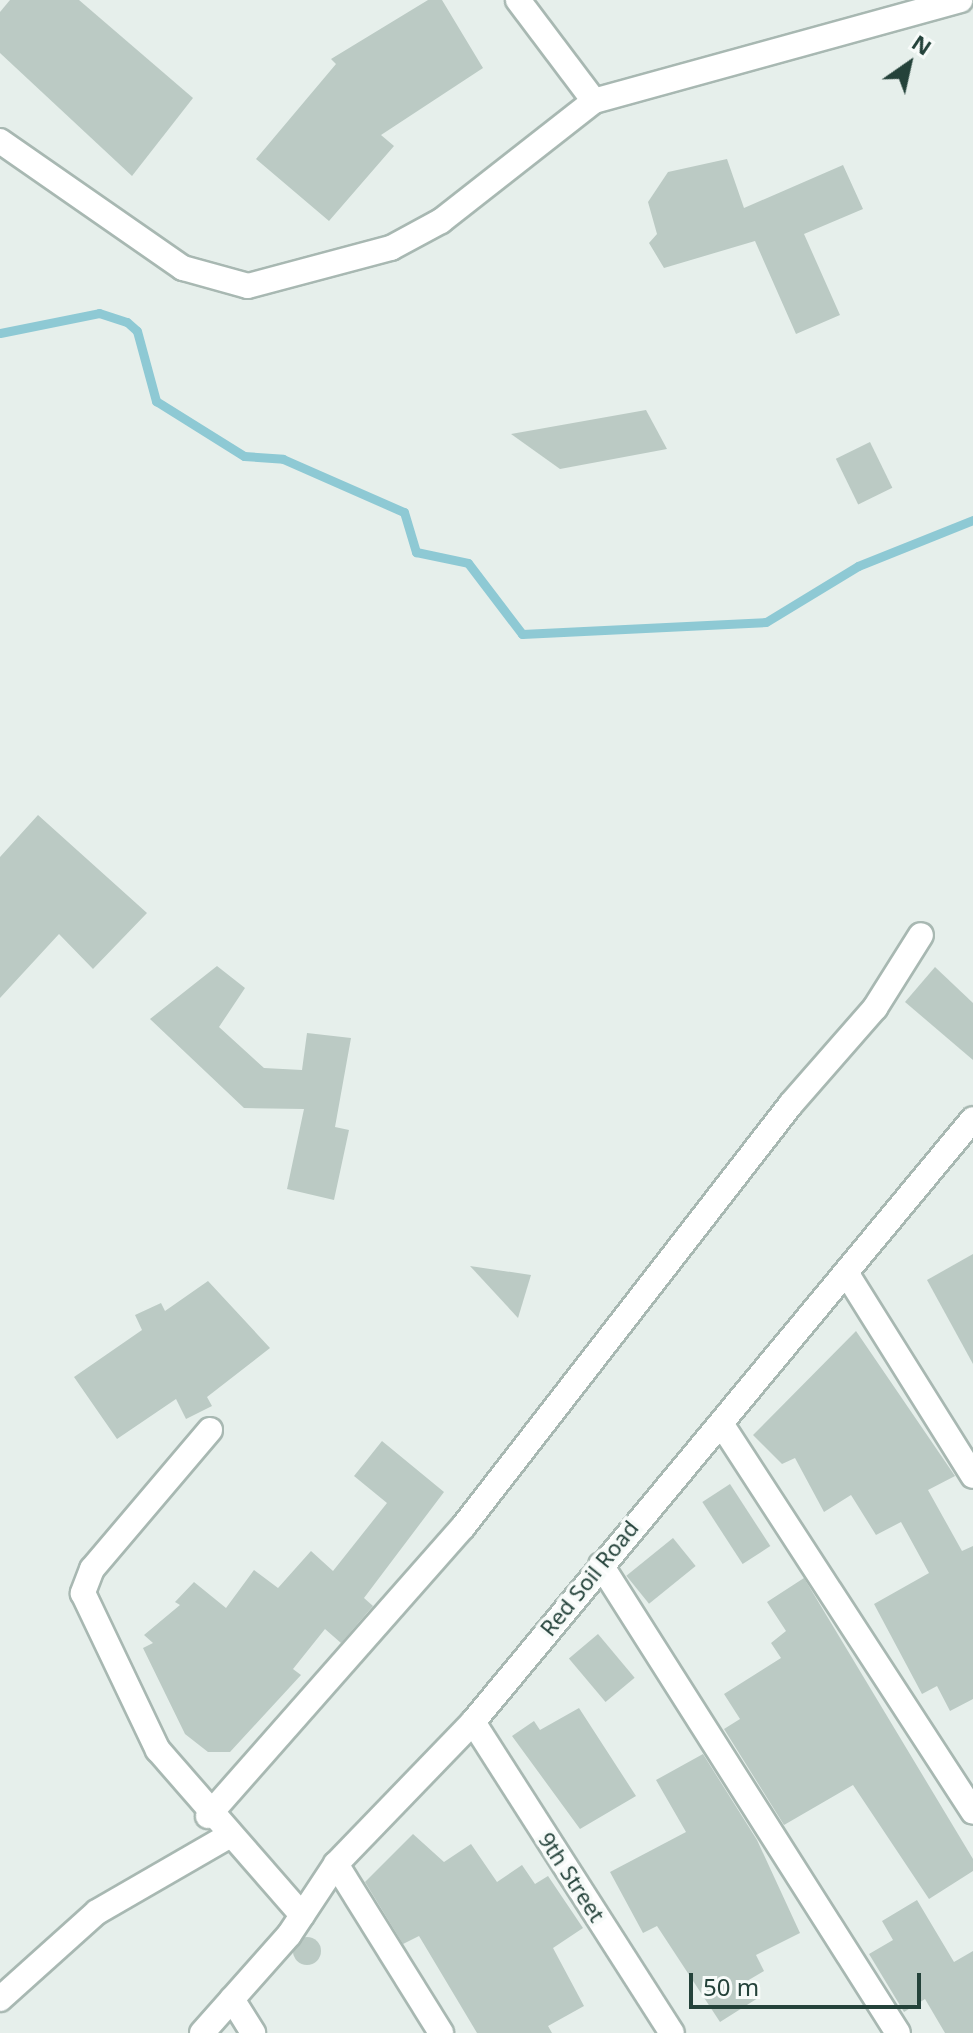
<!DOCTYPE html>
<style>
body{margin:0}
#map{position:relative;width:973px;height:2033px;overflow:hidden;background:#e6efeb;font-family:"Noto Sans",sans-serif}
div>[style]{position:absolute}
.stream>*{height:9px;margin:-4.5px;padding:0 4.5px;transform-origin:4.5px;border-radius:4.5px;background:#8ec9d4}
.building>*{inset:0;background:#bbcac4;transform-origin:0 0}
.round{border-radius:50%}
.roads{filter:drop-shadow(2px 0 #a8b8b2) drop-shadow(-2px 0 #a8b8b2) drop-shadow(0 2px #a8b8b2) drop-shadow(0 -2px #a8b8b2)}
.street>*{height:24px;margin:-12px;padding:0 12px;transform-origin:12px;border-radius:12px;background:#fff}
.secondary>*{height:24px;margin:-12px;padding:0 12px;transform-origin:12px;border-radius:12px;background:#fff}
span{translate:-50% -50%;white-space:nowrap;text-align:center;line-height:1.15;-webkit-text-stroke:7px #f7fbf9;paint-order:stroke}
.street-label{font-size:22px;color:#24423a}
.north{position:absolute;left:869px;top:24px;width:80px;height:80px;-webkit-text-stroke:6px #f7fbf9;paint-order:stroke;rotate:34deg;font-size:22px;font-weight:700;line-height:32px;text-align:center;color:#24423a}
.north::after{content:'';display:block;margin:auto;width:28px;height:36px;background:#24423a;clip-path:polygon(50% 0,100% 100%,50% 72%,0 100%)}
.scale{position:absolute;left:689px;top:1973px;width:232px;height:36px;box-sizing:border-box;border:4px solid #24423a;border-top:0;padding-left:10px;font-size:24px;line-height:28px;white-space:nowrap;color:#24423a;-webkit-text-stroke:6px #f7fbf9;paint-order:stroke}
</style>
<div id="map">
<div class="stream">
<div style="left:0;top:333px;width:101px;rotate:-11.4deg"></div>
<div style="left:99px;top:313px;width:29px;rotate:18deg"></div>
<div style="left:127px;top:322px;width:13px;rotate:42deg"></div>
<div style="left:137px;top:331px;width:73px;rotate:74.8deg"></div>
<div style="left:156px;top:401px;width:104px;rotate:32deg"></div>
<div style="left:244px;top:456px;width:39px;rotate:4deg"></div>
<div style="left:283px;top:459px;width:132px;rotate:23.7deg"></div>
<div style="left:404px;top:512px;width:42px;rotate:73.3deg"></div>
<div style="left:416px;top:552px;width:53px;rotate:11.9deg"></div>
<div style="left:468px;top:563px;width:89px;rotate:52.7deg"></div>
<div style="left:522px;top:634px;width:244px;rotate:-2.8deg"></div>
<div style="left:766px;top:622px;width:108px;rotate:-31.3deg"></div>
<div style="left:858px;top:566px;width:124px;rotate:-21.8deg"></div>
</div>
<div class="building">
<div style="clip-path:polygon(10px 0,79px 0,193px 98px,132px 176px,0 53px,0 12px)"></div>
<div style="clip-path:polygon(428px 0,442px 0,483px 68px,381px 135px,394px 146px,329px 221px,256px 159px,336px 64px,331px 59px)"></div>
<div style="clip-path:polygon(727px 159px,744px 208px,843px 165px,863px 209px,804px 234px,840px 315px,796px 334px,755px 241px,664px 268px,649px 243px,657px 234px,648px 202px,668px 172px)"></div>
<div style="clip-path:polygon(646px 410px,667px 449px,560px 469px,511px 434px)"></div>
<div style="left:870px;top:442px;width:51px;height:38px;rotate:64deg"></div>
<div style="clip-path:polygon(38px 815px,147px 913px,93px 969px,59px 934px,0 998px,0 857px)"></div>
<div style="clip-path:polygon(217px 966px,245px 988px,219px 1027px,264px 1068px,302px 1070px,307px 1033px,351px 1038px,335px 1127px,349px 1130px,334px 1200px,287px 1189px,304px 1109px,244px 1108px,150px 1019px)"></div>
<div style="clip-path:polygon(935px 967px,973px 1003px,973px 1060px,905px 1002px)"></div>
<div style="clip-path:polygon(973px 1254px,973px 1364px,927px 1280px)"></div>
<div style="clip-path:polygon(470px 1266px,531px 1275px,518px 1318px)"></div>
<div style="clip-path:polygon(208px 1281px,270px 1348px,207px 1397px,212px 1406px,186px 1419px,176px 1399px,117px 1439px,74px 1377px,142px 1330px,135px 1315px,161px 1303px,165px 1311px)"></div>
<div style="clip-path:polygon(856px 1331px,955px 1476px,928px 1490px,962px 1551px,973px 1546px,973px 1699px,950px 1711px,937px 1686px,922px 1694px,874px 1604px,929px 1573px,901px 1522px,876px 1535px,851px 1495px,824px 1512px,795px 1458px,782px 1464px,753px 1435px)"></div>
<div style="clip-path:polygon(382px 1441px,444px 1492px,364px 1598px,373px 1606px,341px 1643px,325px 1629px,293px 1669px,301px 1675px,230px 1752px,208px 1752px,185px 1734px,143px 1648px,153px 1643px,144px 1635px,180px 1605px,175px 1602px,194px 1582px,226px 1608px,254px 1570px,278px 1588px,311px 1551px,333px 1571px,387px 1503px,354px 1476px)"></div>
<div style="left:730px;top:1484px;width:74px;height:33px;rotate:57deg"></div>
<div style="left:673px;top:1538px;width:36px;height:60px;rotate:51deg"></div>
<div style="clip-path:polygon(804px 1578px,973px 1859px,973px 1871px,929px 1899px,853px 1785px,784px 1825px,724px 1729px,740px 1719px,724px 1694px,781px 1658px,771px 1643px,786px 1631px,767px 1602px)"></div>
<div style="left:598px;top:1634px;width:57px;height:38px;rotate:50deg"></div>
<div style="clip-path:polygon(579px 1708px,636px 1796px,580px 1829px,512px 1736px,534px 1721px,540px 1730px)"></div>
<div style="clip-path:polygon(703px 1754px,757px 1840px,800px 1933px,756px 1955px,764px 1971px,747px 1981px,758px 1998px,720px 2022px,657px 1926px,643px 1933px,610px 1872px,686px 1832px,656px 1780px)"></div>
<div style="clip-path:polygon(413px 1834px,444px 1862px,471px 1844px,497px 1882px,522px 1865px,535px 1884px,548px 1876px,583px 1928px,553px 1948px,584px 2006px,548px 2026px,552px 2033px,477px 2033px,419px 1936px,403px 1944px,365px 1882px)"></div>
<div style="clip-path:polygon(917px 1900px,954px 1962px,973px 1951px,973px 2033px,945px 2033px,925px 1999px,904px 2012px,869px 1954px,893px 1940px,882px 1921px)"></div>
<div class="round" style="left:293px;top:1937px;width:28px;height:28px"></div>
</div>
<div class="roads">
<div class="street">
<div style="left:518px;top:0;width:126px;rotate:53deg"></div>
<div style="left:0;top:141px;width:223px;rotate:34.8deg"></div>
<div style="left:183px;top:268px;width:67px;rotate:15.5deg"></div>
<div style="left:248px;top:286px;width:148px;rotate:-14.9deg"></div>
<div style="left:391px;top:248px;width:57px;rotate:-28.4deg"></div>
<div style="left:441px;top:221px;width:194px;rotate:-38.1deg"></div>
<div style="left:594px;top:101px;width:380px;rotate:-15.4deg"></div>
<div style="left:847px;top:1274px;width:238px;rotate:58deg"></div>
<div style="left:722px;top:1425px;width:461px;rotate:57deg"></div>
<div style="left:210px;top:1430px;width:182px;rotate:130.3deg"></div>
<div style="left:92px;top:1569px;width:26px;rotate:111deg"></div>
<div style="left:83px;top:1593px;width:174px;rotate:64.5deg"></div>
<div style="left:158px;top:1750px;width:219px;rotate:48.9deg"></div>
<div style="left:601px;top:1565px;width:554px;rotate:57.6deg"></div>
<div style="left:473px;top:1722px;width:369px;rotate:57.4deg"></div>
<div style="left:208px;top:1816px;width:385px;rotate:-48.6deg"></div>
<div style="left:463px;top:1527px;width:535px;rotate:-52.21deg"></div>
<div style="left:791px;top:1104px;width:128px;rotate:-48.8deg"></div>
<div style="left:875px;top:1008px;width:86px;rotate:-57.8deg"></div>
<div style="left:336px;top:1864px;width:199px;rotate:58.1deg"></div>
<div style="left:0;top:1999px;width:130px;rotate:-41.9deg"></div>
<div style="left:97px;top:1912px;width:150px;rotate:-30deg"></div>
<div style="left:232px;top:1999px;width:40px;rotate:58deg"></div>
</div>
<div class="secondary">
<div style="left:202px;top:2033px;width:131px;rotate:-48.4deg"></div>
<div style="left:289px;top:1935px;width:85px;rotate:-56.5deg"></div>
<div style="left:336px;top:1864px;width:197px;rotate:-46deg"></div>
<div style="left:473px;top:1722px;width:783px;rotate:-50.33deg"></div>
</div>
</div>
<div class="street-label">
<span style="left:589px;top:1578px;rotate:-51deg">Red Soil Road</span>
<span style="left:572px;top:1877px;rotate:57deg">9th Street</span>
</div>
<div class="north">N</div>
<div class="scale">50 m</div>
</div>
